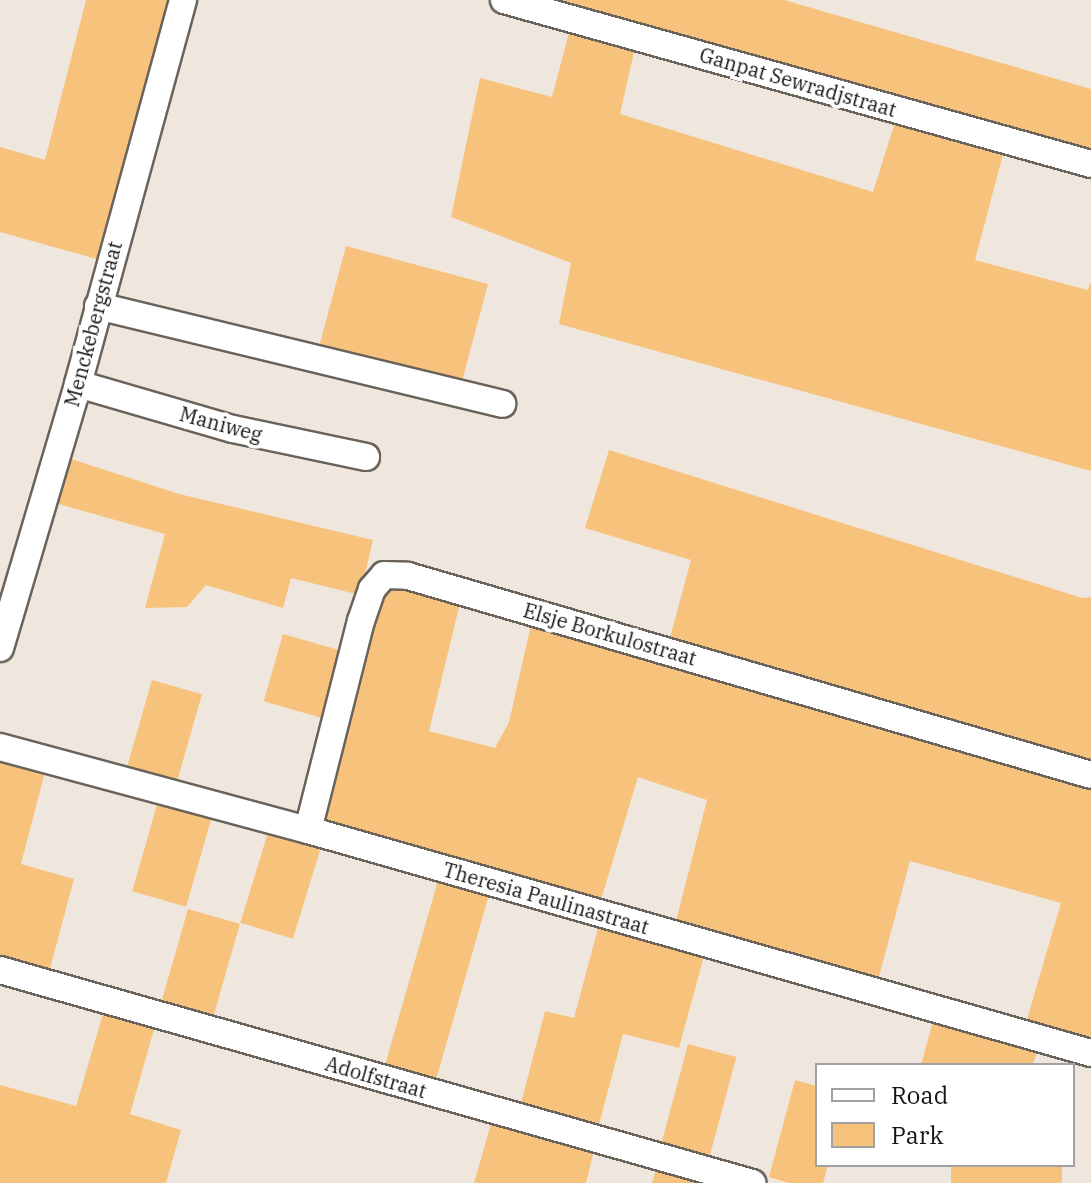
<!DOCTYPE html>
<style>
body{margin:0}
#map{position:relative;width:1091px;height:1183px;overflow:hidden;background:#efe7dd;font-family:"IBM Plex Serif",serif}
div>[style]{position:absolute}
.green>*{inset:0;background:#f7c27c;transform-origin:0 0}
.roads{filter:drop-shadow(2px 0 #6a635b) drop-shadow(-2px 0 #6a635b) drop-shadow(0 2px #6a635b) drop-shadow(0 -2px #6a635b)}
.minor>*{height:26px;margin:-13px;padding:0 13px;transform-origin:13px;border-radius:13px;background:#fff}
span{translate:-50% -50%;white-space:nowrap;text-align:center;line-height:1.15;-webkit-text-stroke:8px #fff;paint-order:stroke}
.street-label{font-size:20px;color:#171411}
.legend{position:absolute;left:815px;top:1063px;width:260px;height:104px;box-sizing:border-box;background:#fff;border:2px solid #a2a1a0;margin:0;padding:10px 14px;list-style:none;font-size:24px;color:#171411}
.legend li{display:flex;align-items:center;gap:16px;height:40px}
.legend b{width:40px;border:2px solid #a2a1a0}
</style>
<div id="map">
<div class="green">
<div style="clip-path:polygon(86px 0,173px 0,100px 260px,0 232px,0 147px,45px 160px)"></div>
<div style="clip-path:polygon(525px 0,784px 0,1091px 89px,1091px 159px)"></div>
<div style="clip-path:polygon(571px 25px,636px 43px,620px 114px,873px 192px,897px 116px,1005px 147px,975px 260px,1088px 290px,1091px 281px,1091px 471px,559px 324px,571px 263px,451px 217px,480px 78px,552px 97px)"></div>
<div style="left:346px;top:246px;width:147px;height:112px;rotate:15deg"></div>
<div style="clip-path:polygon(609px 450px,1082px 598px,1091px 597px,1091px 768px,668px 645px,691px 560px,585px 528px)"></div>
<div style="clip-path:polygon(62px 456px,179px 494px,373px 540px,360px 595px,291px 578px,283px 608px,206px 585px,187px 607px,145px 608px,165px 534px,48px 501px)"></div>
<div style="clip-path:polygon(389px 580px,462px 595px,429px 731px,495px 748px,509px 722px,533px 616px,1091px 783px,1091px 1046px,1025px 1026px,1061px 903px,910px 861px,877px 984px,675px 925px,707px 800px,638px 777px,600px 903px,317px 819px,369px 613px)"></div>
<div style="left:283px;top:634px;width:66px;height:70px;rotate:16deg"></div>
<div style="left:152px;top:680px;width:52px;height:96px;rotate:16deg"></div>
<div style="clip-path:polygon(0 757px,45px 772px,21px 864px,74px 879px,49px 972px,0 958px)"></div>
<div style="left:159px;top:798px;width:56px;height:97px;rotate:16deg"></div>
<div style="left:269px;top:829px;width:55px;height:98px;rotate:17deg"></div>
<div style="left:439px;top:877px;width:53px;height:200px;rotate:16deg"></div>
<div style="left:188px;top:909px;width:54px;height:99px;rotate:16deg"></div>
<div style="clip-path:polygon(600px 921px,705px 952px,679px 1048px,623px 1034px,597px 1132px,519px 1111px,545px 1011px,574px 1018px)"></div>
<div style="clip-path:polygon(105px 1007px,156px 1022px,130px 1114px,181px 1130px,166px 1183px,0 1183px,0 1085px,76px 1106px)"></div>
<div style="clip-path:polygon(934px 1017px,1038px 1047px,1033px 1065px,921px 1065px)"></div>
<div style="left:688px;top:1044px;width:50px;height:108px;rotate:15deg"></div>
<div style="clip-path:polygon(795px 1080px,817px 1086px,817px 1165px,828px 1165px,823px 1183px,789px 1183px,769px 1177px)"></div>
<div style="clip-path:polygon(493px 1117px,595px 1146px,586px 1183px,474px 1183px)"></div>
<div style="clip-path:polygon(658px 1162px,706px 1183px,652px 1183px)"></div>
<div style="left:951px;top:1165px;width:111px;height:19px"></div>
</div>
<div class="roads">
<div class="minor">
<div style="left:504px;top:0;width:609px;rotate:15.61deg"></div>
<div style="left:98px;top:306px;width:416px;rotate:13.6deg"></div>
<div style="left:78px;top:384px;width:161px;rotate:16.2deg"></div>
<div style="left:233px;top:429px;width:136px;rotate:11.9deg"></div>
<div style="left:0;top:648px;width:275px;rotate:-73.5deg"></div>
<div style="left:78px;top:384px;width:398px;rotate:-74.7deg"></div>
<div style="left:0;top:747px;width:319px;rotate:15.1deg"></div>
<div style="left:308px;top:830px;width:814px;rotate:15.9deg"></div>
<div style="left:308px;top:830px;width:216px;rotate:-75.8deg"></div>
<div style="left:361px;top:621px;width:34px;rotate:-71deg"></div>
<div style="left:372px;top:589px;width:18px;rotate:-49deg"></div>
<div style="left:384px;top:575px;width:24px;rotate:2deg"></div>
<div style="left:408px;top:576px;width:711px;rotate:16.24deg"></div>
<div style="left:0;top:970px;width:782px;rotate:15.81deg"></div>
</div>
</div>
<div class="street-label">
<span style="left:798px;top:82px;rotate:16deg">Ganpat Sewradjstraat</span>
<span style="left:93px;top:324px;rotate:-75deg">Menckebergstraat</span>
<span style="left:221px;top:424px;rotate:15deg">Maniweg</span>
<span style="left:610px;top:634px;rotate:16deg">Elsje Borkulostraat</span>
<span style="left:546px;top:898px;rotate:16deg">Theresia Paulinastraat</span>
<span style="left:376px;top:1077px;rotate:16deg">Adolfstraat</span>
</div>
<ul class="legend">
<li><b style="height:10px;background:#fff"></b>Road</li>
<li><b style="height:22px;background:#f7c27c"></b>Park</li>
</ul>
</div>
